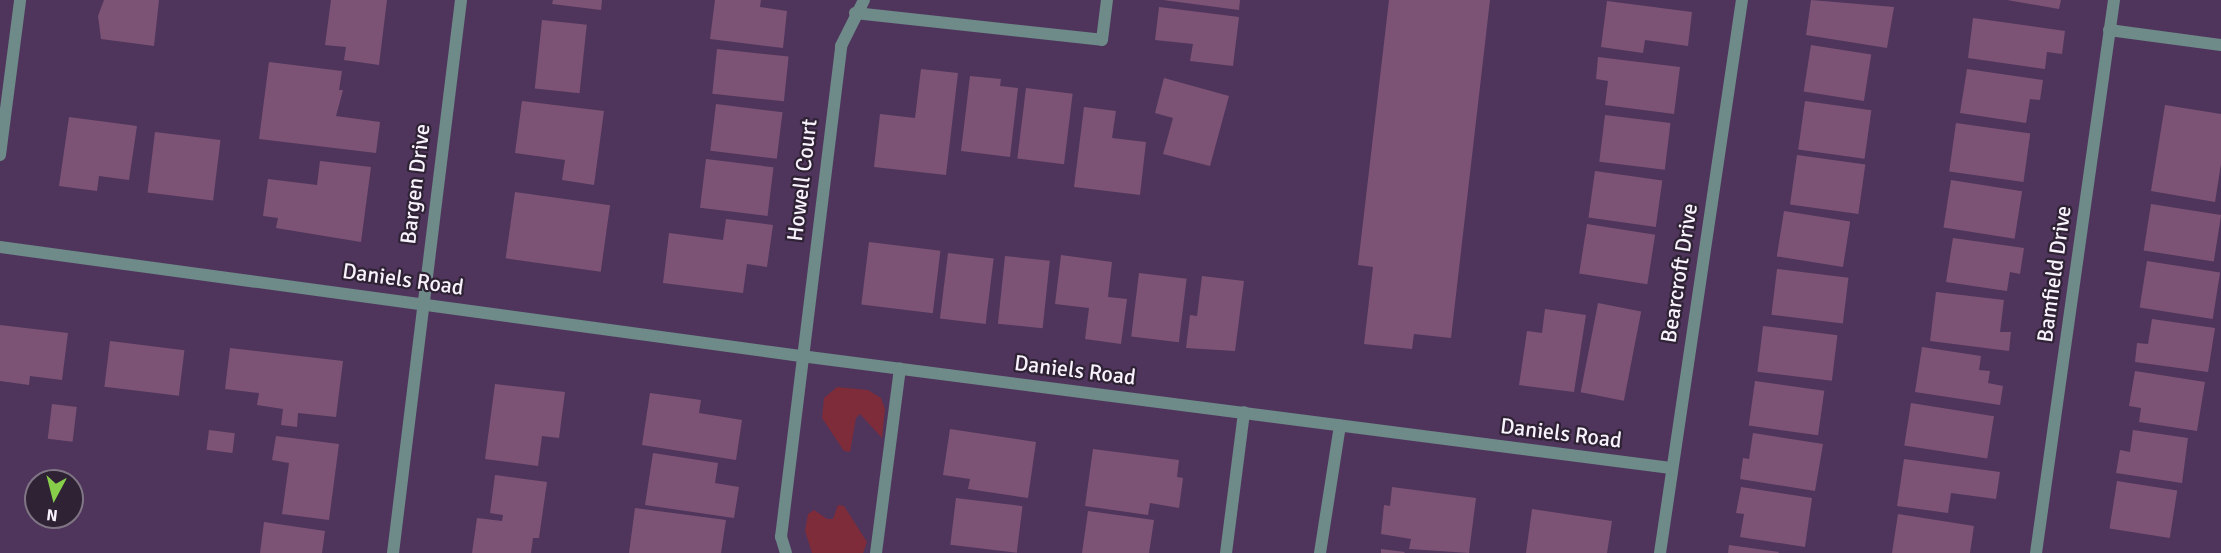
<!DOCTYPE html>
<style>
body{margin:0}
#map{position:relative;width:2221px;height:553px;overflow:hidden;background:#4f355c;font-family:Signika,sans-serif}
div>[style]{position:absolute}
.green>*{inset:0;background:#7e2c3a}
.building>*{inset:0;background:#7c5374;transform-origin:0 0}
.minor>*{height:12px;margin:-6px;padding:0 6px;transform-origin:6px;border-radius:6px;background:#6e8a89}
span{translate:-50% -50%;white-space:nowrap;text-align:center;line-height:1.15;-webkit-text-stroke:4.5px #2e2234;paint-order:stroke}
.street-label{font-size:22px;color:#f8f2fc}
.north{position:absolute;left:24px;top:469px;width:60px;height:60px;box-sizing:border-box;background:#2e2234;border:2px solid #7f7584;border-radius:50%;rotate:187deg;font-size:16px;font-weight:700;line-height:24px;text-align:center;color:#f8f2fc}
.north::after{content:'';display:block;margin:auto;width:21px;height:27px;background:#87cf4a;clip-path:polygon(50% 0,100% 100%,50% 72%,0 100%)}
</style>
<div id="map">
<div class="green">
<div style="clip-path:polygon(837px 387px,868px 390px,881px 398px,885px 409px,882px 438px,860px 414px,856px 418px,850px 452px,844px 451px,822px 418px,824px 398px)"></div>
<div style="clip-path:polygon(838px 505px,844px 506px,867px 542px,863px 553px,812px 553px,805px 531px,808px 514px,814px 510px,827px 519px,833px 519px)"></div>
</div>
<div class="building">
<div style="clip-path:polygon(104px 0,159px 0,154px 46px,101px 39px,98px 16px)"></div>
<div style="clip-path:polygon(331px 0,387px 0,379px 65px,344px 60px,346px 47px,325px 45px)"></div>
<div style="clip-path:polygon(553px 0,602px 0,601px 10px,552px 4px)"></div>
<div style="clip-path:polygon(715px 0,761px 0,760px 7px,787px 11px,783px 48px,710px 39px)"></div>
<div style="clip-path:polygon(1163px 0,1240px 0,1239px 10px)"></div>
<div style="clip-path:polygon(1389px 0,1490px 0,1451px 338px,1414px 334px,1412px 349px,1364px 344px,1373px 267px,1358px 265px)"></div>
<div style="clip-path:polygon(1811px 0,1894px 7px,1887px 48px,1806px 35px)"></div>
<div style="clip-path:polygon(2007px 0,2061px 0,2059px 9px)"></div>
<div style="clip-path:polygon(1607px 1px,1692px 12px,1688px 46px,1645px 40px,1643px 53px,1601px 47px)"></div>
<div style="clip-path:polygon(1159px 7px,1239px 17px,1233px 66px,1190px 61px,1193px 44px,1155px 40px)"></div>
<div style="clip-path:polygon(1973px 18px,2065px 31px,2062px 54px,2047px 52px,2045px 69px,1968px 58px)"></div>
<div style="left:542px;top:20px;width:45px;height:69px;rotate:6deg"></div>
<div style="left:1811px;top:45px;width:61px;height:47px;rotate:9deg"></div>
<div style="left:717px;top:49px;width:72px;height:45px;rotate:6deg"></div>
<div style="clip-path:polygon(1598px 57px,1680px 67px,1674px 114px,1605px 105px,1608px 81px,1596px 79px)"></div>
<div style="clip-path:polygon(269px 62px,342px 71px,339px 90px,343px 90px,336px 116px,380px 122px,376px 153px,259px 139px)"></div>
<div style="clip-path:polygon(921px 69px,958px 73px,946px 175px,874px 167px,880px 114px,915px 118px)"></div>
<div style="clip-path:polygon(1967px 69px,2043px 80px,2040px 100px,2030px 99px,2026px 123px,1960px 113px)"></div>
<div style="clip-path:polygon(970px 76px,1001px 79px,1000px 86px,1018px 88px,1010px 157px,961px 151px)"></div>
<div style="clip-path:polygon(1164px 78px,1229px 96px,1210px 166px,1163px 154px,1173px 118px,1155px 113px)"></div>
<div style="left:1026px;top:88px;width:47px;height:71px;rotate:7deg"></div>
<div style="clip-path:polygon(522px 101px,604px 111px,594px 185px,562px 180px,565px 160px,515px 153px)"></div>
<div style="left:1805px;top:101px;width:67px;height:49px;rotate:8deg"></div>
<div style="left:716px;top:104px;width:67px;height:47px;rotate:7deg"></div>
<div style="clip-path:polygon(2165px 105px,2221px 114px,2221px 164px,2215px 202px,2151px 191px)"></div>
<div style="clip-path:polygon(1084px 107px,1116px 111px,1112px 138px,1146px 142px,1140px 195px,1074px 187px)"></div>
<div style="left:1605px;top:115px;width:66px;height:47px;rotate:7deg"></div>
<div style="clip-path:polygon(69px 117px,137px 126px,129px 180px,99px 176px,97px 191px,59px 186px)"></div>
<div style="left:1956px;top:123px;width:75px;height:49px;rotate:8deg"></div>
<div style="left:155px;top:132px;width:66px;height:61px;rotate:7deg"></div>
<div style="left:1797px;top:155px;width:69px;height:50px;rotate:8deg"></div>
<div style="left:706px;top:159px;width:68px;height:49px;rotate:7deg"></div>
<div style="clip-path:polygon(320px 161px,371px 167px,361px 242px,276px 228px,278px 218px,263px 216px,268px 179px,317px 185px)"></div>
<div style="left:1595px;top:171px;width:68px;height:47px;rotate:8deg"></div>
<div style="left:1951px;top:180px;width:72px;height:48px;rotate:9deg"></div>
<div style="left:515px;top:192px;width:96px;height:67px;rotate:8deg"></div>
<div style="left:2151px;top:204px;width:71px;height:47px;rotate:9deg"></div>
<div style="left:1784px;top:211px;width:67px;height:46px;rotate:9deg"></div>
<div style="clip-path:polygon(726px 219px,773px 225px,767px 267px,747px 264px,743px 293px,663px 283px,669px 233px,723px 240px)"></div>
<div style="left:1587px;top:224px;width:69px;height:50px;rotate:9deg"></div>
<div style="clip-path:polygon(1953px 238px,2024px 248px,2020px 274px,2010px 272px,2007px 291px,1946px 282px)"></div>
<div style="left:869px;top:242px;width:72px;height:63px;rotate:7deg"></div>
<div style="left:948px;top:253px;width:46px;height:66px;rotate:7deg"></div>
<div style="clip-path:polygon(1061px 255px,1112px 262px,1108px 297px,1127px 299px,1121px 344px,1085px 339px,1089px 308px,1055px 304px)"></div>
<div style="left:1005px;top:256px;width:45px;height:68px;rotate:6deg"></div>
<div style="left:2147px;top:261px;width:74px;height:47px;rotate:9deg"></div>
<div style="left:1777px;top:269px;width:72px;height:46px;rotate:7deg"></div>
<div style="left:1139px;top:273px;width:48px;height:64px;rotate:7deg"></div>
<div style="clip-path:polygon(1202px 276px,1244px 281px,1235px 351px,1186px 348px,1190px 315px,1197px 316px)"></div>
<div style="clip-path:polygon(1936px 292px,2004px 300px,2000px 332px,2011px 332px,2009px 351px,1930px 341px)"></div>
<div style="left:1598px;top:303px;width:44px;height:91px;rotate:11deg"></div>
<div style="clip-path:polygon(1545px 309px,1586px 315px,1574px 392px,1519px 385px,1527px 331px,1542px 333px)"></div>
<div style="clip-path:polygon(2152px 319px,2215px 328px,2208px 372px,2135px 362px,2137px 343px,2148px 344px)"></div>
<div style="clip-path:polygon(0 325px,68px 333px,62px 380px,30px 376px,29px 385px,0 381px)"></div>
<div style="left:1763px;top:326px;width:75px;height:46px;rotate:7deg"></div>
<div style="left:110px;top:341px;width:75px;height:46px;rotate:7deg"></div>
<div style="clip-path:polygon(1922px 347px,1981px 356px,1979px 370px,1990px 371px,1988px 383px,2003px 386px,2000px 405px,1915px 392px)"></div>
<div style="clip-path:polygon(230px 348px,343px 361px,336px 417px,298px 413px,297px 427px,281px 425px,283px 409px,257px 405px,259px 393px,225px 389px)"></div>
<div style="clip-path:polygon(2135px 371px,2205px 382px,2197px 431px,2139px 422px,2141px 408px,2129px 406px)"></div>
<div style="left:1755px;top:381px;width:70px;height:45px;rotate:8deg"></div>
<div style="clip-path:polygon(495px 384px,565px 392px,559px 438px,542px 436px,538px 466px,485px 459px)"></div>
<div style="clip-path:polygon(650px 393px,701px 400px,699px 413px,742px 420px,736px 460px,642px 445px)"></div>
<div style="left:1911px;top:403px;width:84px;height:43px;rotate:9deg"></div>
<div style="left:52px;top:404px;width:25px;height:35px;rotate:7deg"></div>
<div style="clip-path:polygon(950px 429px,1036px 442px,1028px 498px,968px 489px,970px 479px,943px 475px)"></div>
<div style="left:209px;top:430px;width:26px;height:20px;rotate:7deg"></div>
<div style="clip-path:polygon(2133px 430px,2188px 438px,2182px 483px,2116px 473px,2120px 450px,2130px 452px)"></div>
<div style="clip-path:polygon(1753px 433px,1823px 444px,1815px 491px,1740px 479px,1743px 458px,1749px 459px)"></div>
<div style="clip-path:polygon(276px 436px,339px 444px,329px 520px,282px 514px,289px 463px,272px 460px)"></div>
<div style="clip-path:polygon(1093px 449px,1179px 460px,1177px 477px,1183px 478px,1179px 508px,1150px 503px,1148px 515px,1085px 506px)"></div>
<div style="clip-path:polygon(653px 453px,718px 463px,715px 483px,739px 487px,734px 518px,645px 505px)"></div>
<div style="clip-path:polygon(1904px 459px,2000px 472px,1996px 499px,1951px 493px,1948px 513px,1897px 506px)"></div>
<div style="clip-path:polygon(495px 475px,547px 482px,539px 538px,533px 538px,531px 553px,472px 553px,477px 518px,502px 521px,503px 515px,490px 513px)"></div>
<div style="left:2117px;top:481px;width:61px;height:48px;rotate:9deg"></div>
<div style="clip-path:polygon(1392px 487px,1476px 498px,1469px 553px,1409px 549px,1411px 539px,1381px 534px,1384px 505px,1390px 506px)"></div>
<div style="clip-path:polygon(1741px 487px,1812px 498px,1805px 547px,1740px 537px,1744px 514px,1736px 513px)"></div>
<div style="left:956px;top:498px;width:67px;height:47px;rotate:7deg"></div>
<div style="clip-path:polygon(635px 508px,726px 520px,721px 553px,629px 553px)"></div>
<div style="clip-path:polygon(1532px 509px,1612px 521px,1607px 553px,1526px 553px)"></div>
<div style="clip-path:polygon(1088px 511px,1154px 520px,1149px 553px,1082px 553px)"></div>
<div style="clip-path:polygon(1898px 514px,1974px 526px,1970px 553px,1892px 553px)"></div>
<div style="clip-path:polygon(264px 522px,325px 531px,322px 553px,260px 553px)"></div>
<div style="clip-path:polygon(1729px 545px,1779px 552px,1778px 553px,1728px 553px)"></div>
<div style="clip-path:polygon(1381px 549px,1405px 552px,1404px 553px,1381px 553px)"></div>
</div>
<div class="minor">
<div style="left:855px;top:13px;width:248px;rotate:6.2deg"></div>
<div style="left:1102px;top:40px;width:40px;rotate:-82.9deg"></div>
<div style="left:2109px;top:30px;width:113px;rotate:7.6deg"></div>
<div style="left:0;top:155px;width:156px;rotate:-82.6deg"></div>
<div style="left:0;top:247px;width:808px;rotate:7.75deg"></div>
<div style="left:801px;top:356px;width:877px;rotate:7.34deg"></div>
<div style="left:393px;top:553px;width:557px;rotate:-82.99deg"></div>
<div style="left:786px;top:553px;width:17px;rotate:-107deg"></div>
<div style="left:781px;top:537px;width:495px;rotate:-83deg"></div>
<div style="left:841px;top:46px;width:51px;rotate:-63.4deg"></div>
<div style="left:876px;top:553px;width:186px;rotate:-82.6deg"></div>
<div style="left:1226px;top:553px;width:142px;rotate:-82.7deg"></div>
<div style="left:1320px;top:553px;width:129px;rotate:-81.1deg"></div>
<div style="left:1660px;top:553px;width:559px;rotate:-81.57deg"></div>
<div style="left:2036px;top:553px;width:558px;rotate:-81.97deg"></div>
</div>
<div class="street-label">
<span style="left:802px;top:180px;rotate:-83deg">Howell Court</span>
<span style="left:415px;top:184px;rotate:-83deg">Bargen Drive</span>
<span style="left:1679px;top:273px;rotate:-81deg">Bearcroft Drive</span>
<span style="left:2054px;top:274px;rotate:-82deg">Bamfield Drive</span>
<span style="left:403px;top:279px;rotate:8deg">Daniels Road</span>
<span style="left:1075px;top:370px;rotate:7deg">Daniels Road</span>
<span style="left:1561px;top:433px;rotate:7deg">Daniels Road</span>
</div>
<div class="north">N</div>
</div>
